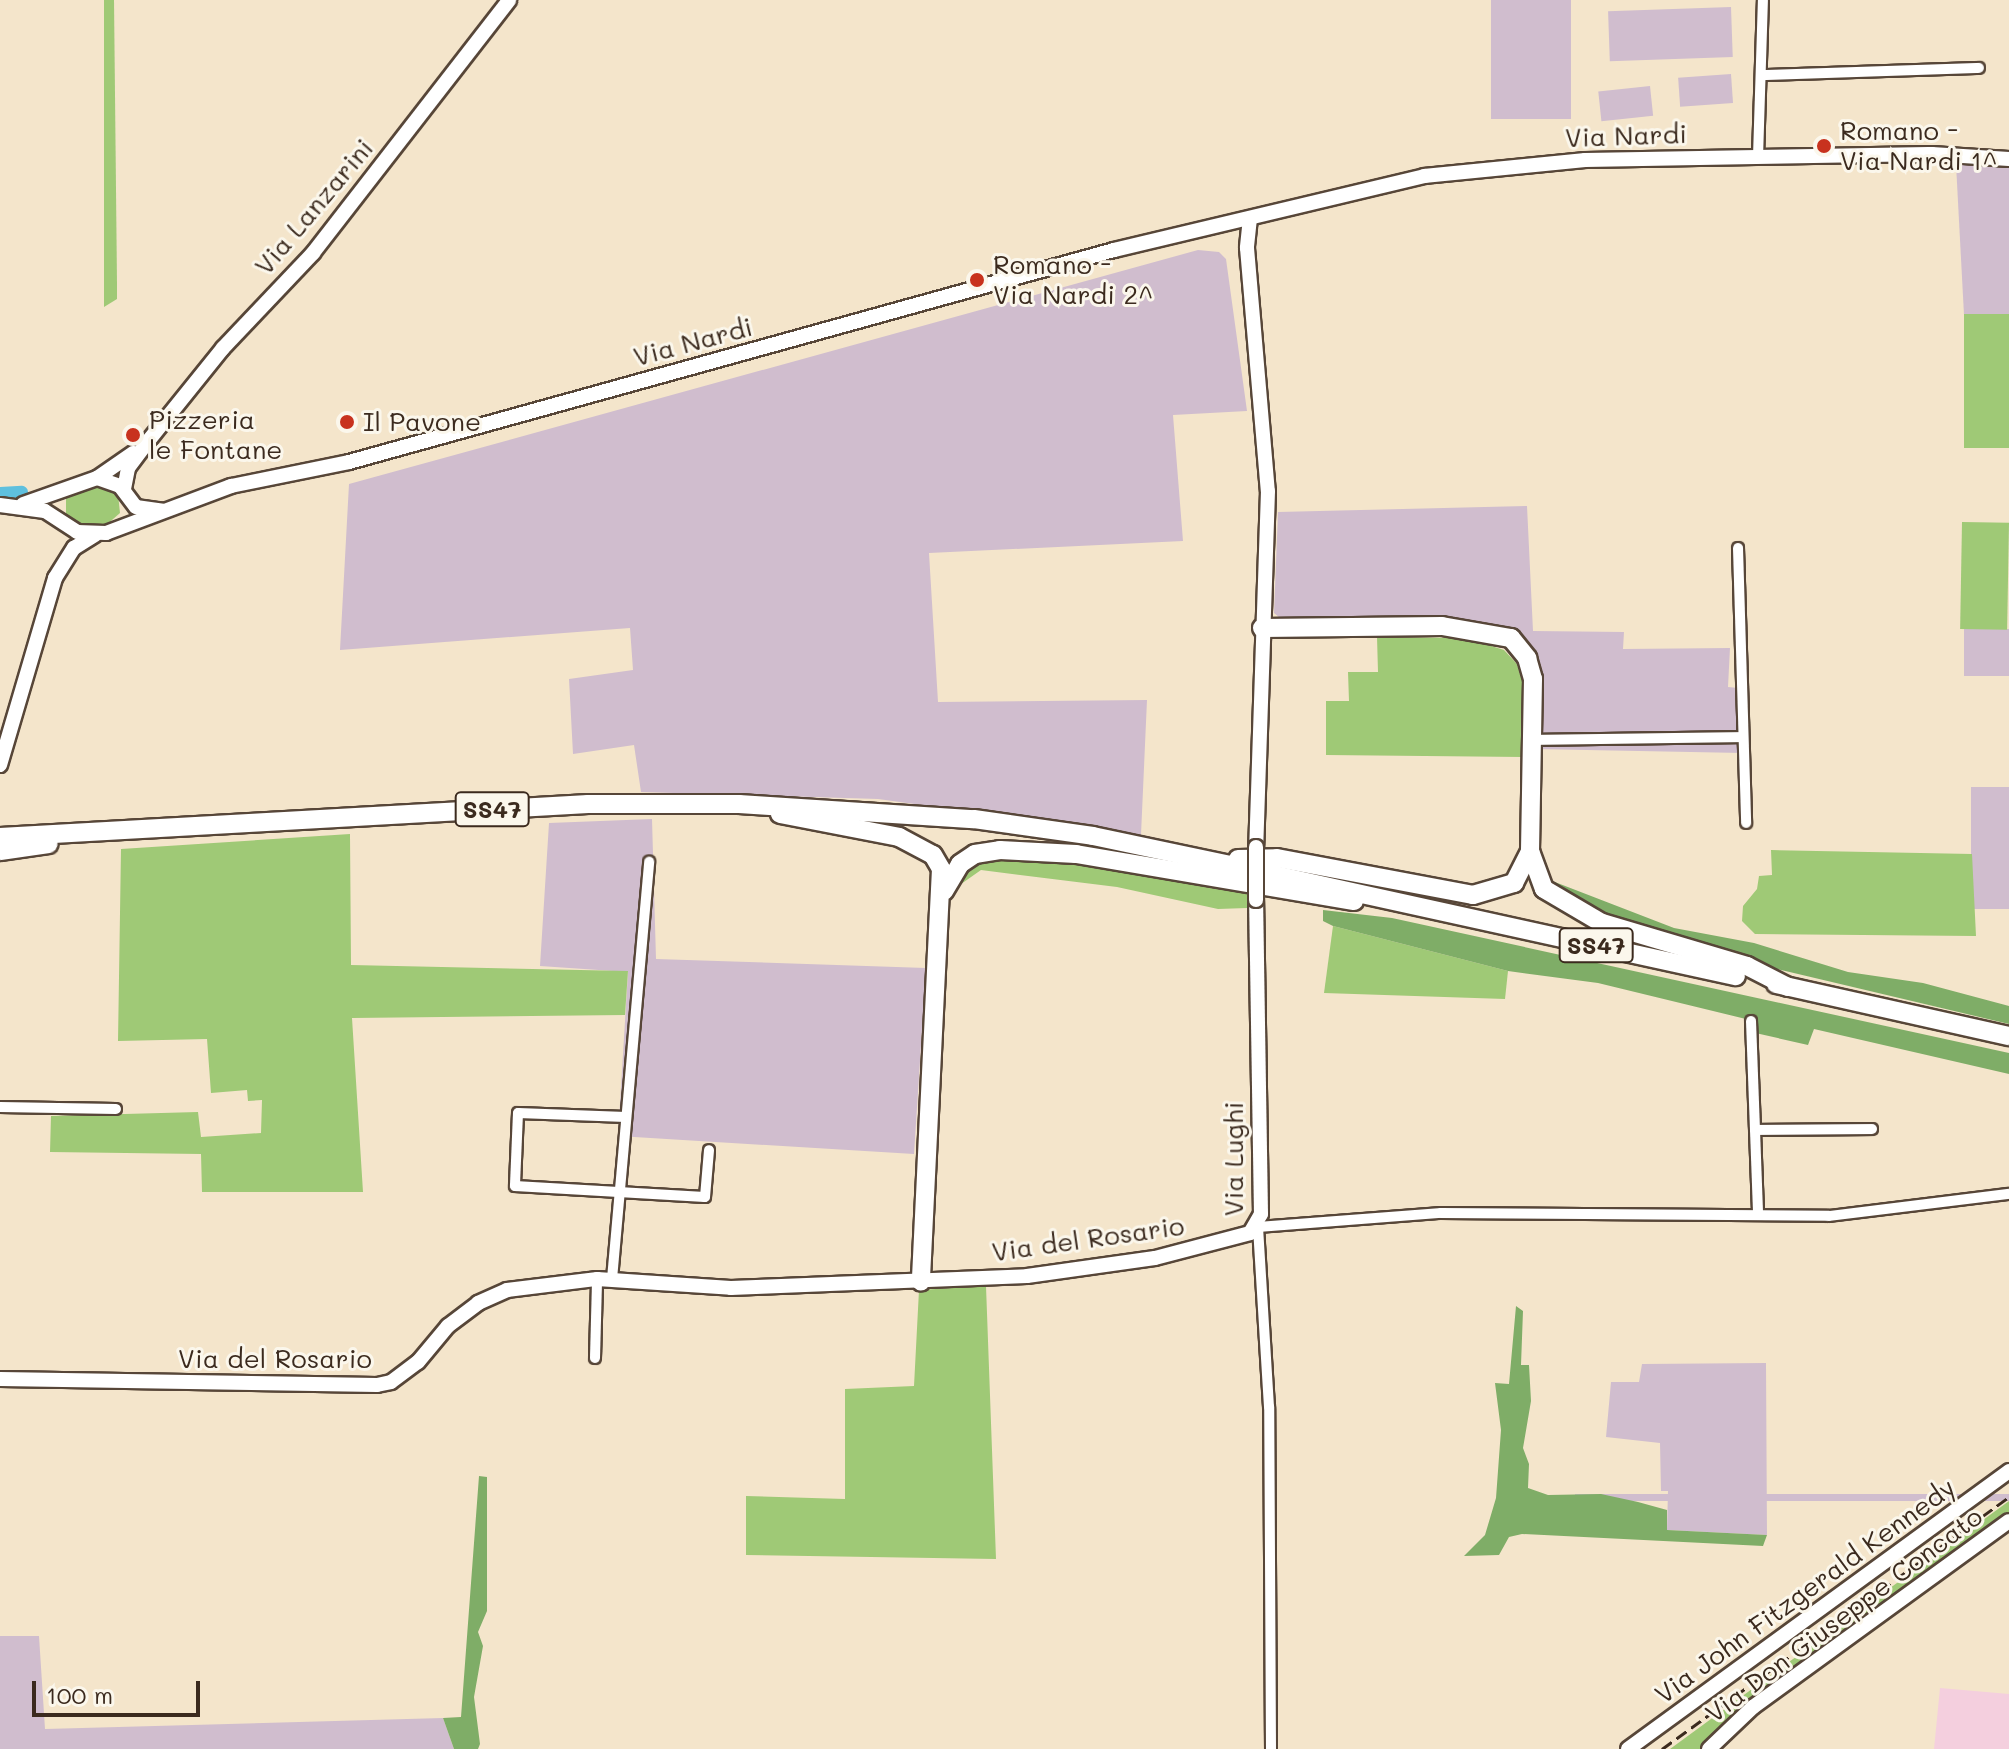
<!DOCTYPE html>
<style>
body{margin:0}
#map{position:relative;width:2009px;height:1749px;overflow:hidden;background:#f4e5cb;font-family:Mali,sans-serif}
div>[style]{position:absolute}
.built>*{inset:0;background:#f4cfde}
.industrial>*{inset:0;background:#d0bdce;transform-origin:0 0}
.green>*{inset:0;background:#9fc976;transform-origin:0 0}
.forest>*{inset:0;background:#7fad67}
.canal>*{height:12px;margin:-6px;padding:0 6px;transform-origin:6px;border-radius:6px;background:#5fc0de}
.roads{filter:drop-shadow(2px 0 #574638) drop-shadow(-2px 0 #574638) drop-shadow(0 2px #574638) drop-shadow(0 -2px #574638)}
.street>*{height:10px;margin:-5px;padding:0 5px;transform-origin:5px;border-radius:5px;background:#fff}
.secondary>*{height:14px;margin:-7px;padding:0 7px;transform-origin:7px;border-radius:7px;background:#fff}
.highway>*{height:18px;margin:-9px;padding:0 9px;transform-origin:9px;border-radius:9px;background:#fff}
.rail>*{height:3px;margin-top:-1.5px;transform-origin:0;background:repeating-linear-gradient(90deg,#3b2a1e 0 12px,transparent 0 18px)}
.bridges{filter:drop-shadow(2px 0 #574638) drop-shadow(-2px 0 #574638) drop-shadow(0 2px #574638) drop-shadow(0 -2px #574638)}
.secondary-bridge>*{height:14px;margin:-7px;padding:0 7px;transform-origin:7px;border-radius:7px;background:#fff}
.dots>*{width:22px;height:22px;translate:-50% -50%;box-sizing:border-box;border:4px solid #fbf7ec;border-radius:50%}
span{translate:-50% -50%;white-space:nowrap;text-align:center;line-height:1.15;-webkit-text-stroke:6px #fbf7ec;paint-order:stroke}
.shield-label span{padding:2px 6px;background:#fbf7ec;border:2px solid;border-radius:6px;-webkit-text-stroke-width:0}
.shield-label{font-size:24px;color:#3b2a1e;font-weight:700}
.poi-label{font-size:26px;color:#3b2a1e}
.left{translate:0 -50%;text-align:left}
.street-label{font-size:26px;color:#3b2a1e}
.scale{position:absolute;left:32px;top:1681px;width:168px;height:36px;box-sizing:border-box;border:4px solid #3b2a1e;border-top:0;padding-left:10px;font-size:24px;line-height:28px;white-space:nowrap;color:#3b2a1e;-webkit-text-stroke:6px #fbf7ec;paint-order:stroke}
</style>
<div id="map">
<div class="built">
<div style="clip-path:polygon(1940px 1688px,2009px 1694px,2009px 1749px,1934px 1749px)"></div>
</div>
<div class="industrial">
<div style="left:1491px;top:0;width:80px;height:119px"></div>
<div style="left:1731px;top:7px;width:50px;height:123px;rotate:88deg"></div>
<div style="left:1731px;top:74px;width:29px;height:53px;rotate:86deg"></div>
<div style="left:1650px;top:86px;width:30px;height:52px;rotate:84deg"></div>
<div style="clip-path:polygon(1956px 164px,2009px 168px,2009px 314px,1964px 315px)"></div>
<div style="clip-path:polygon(1198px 250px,1219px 252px,1226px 259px,1247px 411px,1173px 415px,1183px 541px,929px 553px,938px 702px,1147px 700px,1141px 835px,878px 799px,641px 792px,634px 745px,573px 754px,569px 679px,633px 670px,630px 628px,340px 650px,349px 484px)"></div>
<div style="clip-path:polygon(1527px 506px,1533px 631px,1624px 632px,1623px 649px,1730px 648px,1728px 687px,1738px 688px,1743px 753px,1534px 749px,1537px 699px,1513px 639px,1285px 622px,1274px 613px,1278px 512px)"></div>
<div style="left:1964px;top:629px;width:45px;height:47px"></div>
<div style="left:1971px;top:787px;width:38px;height:122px"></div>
<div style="clip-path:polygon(652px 819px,656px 959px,926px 968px,914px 1154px,618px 1136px,628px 972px,540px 966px,549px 823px)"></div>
<div style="clip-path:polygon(1766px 1363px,1767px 1535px,1667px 1530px,1668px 1491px,1661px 1491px,1660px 1443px,1606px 1437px,1611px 1382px,1639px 1382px,1642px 1364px)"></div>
<div style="left:2009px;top:1494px;width:7px;height:434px;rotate:90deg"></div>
<div style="clip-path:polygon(0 1636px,39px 1636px,45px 1729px,443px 1718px,454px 1749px,0 1749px)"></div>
</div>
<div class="green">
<div style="clip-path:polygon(104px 0,114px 0,117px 284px,117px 299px,104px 307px)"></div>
<div style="left:2009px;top:314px;width:134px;height:45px;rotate:90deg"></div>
<div style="clip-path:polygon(96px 485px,118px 494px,120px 513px,104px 527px,79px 526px,66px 517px,66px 497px)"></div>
<div style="left:1962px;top:522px;width:47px;height:107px;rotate:1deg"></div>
<div style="clip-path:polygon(1377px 637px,1466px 638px,1504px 650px,1517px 664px,1523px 684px,1523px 757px,1326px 755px,1326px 701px,1349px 701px,1348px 672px,1378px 672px)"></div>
<div style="clip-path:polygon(350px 834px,351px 965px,628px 971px,625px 1015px,352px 1018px,363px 1192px,202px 1192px,201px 1154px,50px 1152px,51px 1116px,198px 1112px,201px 1137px,261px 1133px,262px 1100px,248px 1101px,247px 1090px,211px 1093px,207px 1039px,118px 1041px,121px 849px)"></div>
<div style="clip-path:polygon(1771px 850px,1972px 854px,1976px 936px,1755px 934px,1742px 921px,1743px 906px,1757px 889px,1759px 876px,1772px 875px)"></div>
<div style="clip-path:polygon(986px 858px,1071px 861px,1202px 883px,1247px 893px,1247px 908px,1218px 909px,1117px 887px,981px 870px,954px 889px,945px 912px,949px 882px,959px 868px)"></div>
<div style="clip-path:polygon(1333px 926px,1508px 971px,1505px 999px,1324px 993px)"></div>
<div style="clip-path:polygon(986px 1286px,996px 1559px,746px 1555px,746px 1496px,845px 1499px,845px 1389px,914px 1386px,919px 1290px)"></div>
<div style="clip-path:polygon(2009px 1501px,2009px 1516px,1728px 1720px,1700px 1749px,1670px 1749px)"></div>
</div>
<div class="forest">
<div style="clip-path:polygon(1547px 879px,1674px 928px,1754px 943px,1848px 972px,1923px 983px,2009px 1006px,2009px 1024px,1735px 959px,1560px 900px)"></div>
<div style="clip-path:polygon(1323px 910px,1392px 918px,2009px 1053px,2009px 1074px,1814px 1029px,1808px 1045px,1751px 1032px,1750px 1020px,1598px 983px,1508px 971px,1333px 926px,1323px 921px)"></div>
<div style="clip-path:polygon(1516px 1306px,1523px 1311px,1521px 1365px,1529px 1365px,1531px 1401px,1523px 1448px,1529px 1464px,1528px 1488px,1548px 1495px,1601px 1494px,1638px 1502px,1667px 1510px,1667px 1530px,1767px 1535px,1763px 1546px,1522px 1534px,1509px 1537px,1499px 1555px,1464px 1556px,1485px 1535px,1496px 1498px,1501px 1430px,1495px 1383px,1509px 1384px)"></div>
<div style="clip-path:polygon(479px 1476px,487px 1477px,487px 1611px,478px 1632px,483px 1646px,474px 1697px,480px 1744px,478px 1749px,454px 1749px,443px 1718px,461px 1717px)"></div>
</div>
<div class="canal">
<div style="left:0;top:493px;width:22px;rotate:-3deg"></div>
</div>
<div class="roads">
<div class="street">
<div style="left:1764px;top:75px;width:215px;rotate:-1.9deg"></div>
<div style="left:1758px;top:157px;width:157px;rotate:-88.2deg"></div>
<div style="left:1738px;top:548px;width:275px;rotate:88.3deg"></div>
<div style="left:1532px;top:740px;width:211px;rotate:-0.8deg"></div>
<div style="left:1751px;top:1021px;width:193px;rotate:87.9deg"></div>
<div style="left:0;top:1107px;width:116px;rotate:1deg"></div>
<div style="left:626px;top:1117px;width:108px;rotate:-177.9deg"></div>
<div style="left:518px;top:1113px;width:73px;rotate:92.4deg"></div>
<div style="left:515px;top:1186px;width:190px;rotate:3.3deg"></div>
<div style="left:705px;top:1197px;width:47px;rotate:-85.1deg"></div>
<div style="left:1755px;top:1130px;width:117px;rotate:-0.5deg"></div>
<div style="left:612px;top:1279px;width:419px;rotate:-84.9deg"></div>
<div style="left:595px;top:1358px;width:79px;rotate:-88.5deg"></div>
<div style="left:1271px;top:1749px;width:342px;rotate:-90.3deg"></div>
<div style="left:1269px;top:1407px;width:180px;rotate:-93.5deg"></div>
<div style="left:1258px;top:1227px;width:184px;rotate:-4.4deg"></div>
<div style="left:1441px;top:1213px;width:388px;rotate:0.4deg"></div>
<div style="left:1829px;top:1216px;width:181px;rotate:-7deg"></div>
</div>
<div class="secondary">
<div style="left:1250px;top:218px;width:30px;rotate:96deg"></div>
<div style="left:1247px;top:248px;width:244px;rotate:85.1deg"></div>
<div style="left:1268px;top:491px;width:356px;rotate:91.9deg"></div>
<div style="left:97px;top:478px;width:44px;rotate:-34.8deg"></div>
<div style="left:124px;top:489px;width:21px;rotate:-79deg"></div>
<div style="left:128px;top:468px;width:35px;rotate:-53deg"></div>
<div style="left:149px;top:440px;width:118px;rotate:-51.2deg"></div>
<div style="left:223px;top:348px;width:131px;rotate:-46.5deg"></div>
<div style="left:313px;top:253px;width:320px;rotate:-52.2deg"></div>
<div style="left:23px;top:504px;width:78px;rotate:-19.4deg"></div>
<div style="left:97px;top:478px;width:24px;rotate:19deg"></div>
<div style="left:120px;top:486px;width:26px;rotate:53deg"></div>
<div style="left:136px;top:507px;width:27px;rotate:8deg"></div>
<div style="left:0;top:505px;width:45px;rotate:7.6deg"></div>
<div style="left:45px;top:511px;width:38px;rotate:33deg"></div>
<div style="left:77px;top:532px;width:29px;rotate:2deg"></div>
<div style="left:106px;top:533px;width:134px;rotate:-20.6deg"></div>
<div style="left:231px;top:486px;width:120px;rotate:-11.5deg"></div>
<div style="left:349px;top:462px;width:794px;rotate:-15.49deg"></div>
<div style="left:1114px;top:250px;width:319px;rotate:-13.4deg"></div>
<div style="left:1424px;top:176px;width:162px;rotate:-5.7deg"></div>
<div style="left:1585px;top:160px;width:347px;rotate:-1deg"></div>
<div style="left:1932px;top:154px;width:77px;rotate:3.7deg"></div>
<div style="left:0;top:765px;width:195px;rotate:-73.6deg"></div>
<div style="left:55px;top:578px;width:36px;rotate:-58deg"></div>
<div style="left:74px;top:548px;width:25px;rotate:-32deg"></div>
<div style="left:0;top:1379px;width:377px;rotate:0.9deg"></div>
<div style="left:377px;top:1385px;width:14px;rotate:-12deg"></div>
<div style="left:391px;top:1382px;width:34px;rotate:-37deg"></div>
<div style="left:418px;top:1362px;width:47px;rotate:-50.2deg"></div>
<div style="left:448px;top:1326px;width:38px;rotate:-37deg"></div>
<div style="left:478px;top:1303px;width:32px;rotate:-24deg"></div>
<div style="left:507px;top:1290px;width:91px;rotate:-7deg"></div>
<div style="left:597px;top:1279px;width:134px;rotate:3.8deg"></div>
<div style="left:731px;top:1288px;width:296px;rotate:-2.3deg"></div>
<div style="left:1027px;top:1276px;width:129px;rotate:-8deg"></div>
<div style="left:1155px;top:1258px;width:98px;rotate:-14.7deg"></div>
<div style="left:1250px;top:1233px;width:22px;rotate:-60deg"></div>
<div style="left:1261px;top:1214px;width:314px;rotate:-90.9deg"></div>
<div style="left:1628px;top:1749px;width:472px;rotate:-36.1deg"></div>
<div style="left:1709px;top:1749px;width:61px;rotate:-43.7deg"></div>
<div style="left:1753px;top:1707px;width:316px;rotate:-36deg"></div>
</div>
<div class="highway">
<div style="left:1262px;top:628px;width:180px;rotate:-0.6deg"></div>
<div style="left:1442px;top:626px;width:70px;rotate:9.9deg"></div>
<div style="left:1511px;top:638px;width:26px;rotate:51deg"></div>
<div style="left:1527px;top:658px;width:22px;rotate:74deg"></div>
<div style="left:1533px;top:679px;width:172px;rotate:91deg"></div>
<div style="left:1530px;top:851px;width:40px;rotate:69.8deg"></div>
<div style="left:1544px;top:889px;width:67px;rotate:30.4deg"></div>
<div style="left:1602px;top:923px;width:151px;rotate:16.5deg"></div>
<div style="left:1747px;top:966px;width:46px;rotate:27.1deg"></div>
<div style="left:780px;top:814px;width:121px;rotate:10.9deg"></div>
<div style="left:899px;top:837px;width:38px;rotate:28deg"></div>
<div style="left:933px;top:855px;width:16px;rotate:60deg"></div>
<div style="left:941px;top:869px;width:413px;rotate:92.8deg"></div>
<div style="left:0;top:837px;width:589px;rotate:-3.21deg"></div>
<div style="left:588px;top:804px;width:151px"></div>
<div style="left:739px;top:804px;width:235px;rotate:3.7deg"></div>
<div style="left:974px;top:819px;width:120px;rotate:8.1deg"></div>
<div style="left:1093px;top:836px;width:160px;rotate:11.9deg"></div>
<div style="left:0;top:851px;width:49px;rotate:-8.1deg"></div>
<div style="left:1238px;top:859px;width:39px;rotate:-1deg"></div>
<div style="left:1277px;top:858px;width:199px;rotate:10.7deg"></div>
<div style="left:1473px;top:895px;width:43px;rotate:-16.3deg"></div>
<div style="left:1514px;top:883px;width:36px;rotate:-63deg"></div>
<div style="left:1266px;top:873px;width:481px;rotate:12.4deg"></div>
<div style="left:944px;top:891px;width:31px;rotate:-59deg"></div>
<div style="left:960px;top:864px;width:18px;rotate:-34deg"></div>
<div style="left:975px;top:854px;width:25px;rotate:-9deg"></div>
<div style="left:1000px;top:850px;width:76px;rotate:3deg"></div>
<div style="left:1076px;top:854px;width:282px;rotate:9.6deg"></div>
<div style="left:1776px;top:984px;width:239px;rotate:12.6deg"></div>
</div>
</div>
<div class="rail">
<div style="left:1662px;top:1749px;width:429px;rotate:-36deg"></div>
</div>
<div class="bridges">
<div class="secondary-bridge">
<div style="left:1256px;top:900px;width:53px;rotate:-90deg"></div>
</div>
</div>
<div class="dots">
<div style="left:1824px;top:146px;background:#c8321e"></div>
<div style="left:977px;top:280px;background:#c8321e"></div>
<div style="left:347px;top:422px;background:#c8321e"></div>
<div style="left:133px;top:435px;background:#c8321e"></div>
</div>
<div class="shield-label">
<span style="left:492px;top:809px">SS47</span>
<span style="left:1596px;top:945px">SS47</span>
</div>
<div class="poi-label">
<span class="left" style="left:1840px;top:146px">Romano -<br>Via Nardi 1^</span>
<span class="left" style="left:993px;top:280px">Romano -<br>Via Nardi 2^</span>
<span class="left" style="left:149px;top:435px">Pizzeria<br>le Fontane</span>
<span class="left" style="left:363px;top:422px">Il Pavone</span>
</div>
<div class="street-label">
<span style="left:1626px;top:136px;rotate:-2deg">Via Nardi</span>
<span style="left:314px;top:207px;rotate:-50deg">Via Lanzarini</span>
<span style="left:693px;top:342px;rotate:-15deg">Via Nardi</span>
<span style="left:1234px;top:1159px;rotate:-90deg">Via Lughi</span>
<span style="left:1088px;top:1239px;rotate:-8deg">Via del Rosario</span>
<span style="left:275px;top:1359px">Via del Rosario</span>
<span style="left:1805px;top:1591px;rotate:-36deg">Via John Fitzgerald Kennedy</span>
<span style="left:1844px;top:1615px;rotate:-37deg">Via Don Giuseppe Concato</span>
</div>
<div class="scale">100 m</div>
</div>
